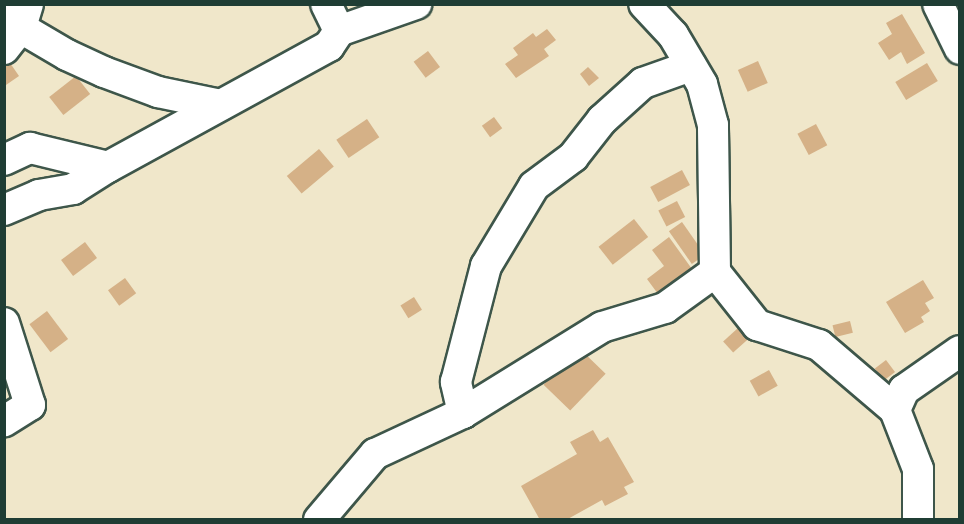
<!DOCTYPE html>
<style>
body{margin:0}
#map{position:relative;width:964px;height:524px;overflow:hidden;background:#f0e7ca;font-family:Alegreya,serif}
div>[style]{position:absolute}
.building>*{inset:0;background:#d5b187;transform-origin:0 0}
.roads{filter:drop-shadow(2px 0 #3e564a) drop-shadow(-2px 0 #3e564a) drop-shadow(0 2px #3e564a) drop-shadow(0 -2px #3e564a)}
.minor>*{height:30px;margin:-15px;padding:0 15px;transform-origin:15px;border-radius:15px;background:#fff}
span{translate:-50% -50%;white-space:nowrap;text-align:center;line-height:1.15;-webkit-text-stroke:4.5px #fcf5e5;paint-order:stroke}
.frame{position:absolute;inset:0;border:6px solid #1f3d34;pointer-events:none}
</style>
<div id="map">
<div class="building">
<div style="clip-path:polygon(902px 14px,925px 53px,907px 64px,901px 52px,889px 60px,878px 43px,892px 34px,886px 23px)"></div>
<div style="clip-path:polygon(547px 29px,556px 40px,544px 49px,549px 56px,516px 78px,505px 64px,518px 55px,513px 48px,533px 33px,536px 37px)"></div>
<div style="left:428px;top:51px;width:20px;height:18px;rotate:53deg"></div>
<div style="clip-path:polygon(8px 60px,19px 76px,6px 85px,4px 62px)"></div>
<div style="left:758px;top:61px;width:24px;height:22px;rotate:66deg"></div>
<div style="left:927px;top:63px;width:21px;height:37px;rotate:59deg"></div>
<div style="clip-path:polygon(588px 67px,599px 78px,589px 86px,580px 74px)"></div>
<div style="left:76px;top:76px;width:23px;height:34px;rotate:52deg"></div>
<div style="left:494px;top:117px;width:14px;height:15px;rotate:54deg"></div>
<div style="left:367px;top:119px;width:22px;height:37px;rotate:56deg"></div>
<div style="left:816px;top:124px;width:24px;height:21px;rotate:62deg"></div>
<div style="left:319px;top:149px;width:23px;height:42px;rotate:50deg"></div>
<div style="left:682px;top:170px;width:17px;height:36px;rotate:62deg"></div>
<div style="left:677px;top:201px;width:18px;height:21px;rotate:63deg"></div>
<div style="left:634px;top:219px;width:23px;height:45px;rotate:52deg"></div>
<div style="left:682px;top:222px;width:40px;height:16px;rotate:55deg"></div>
<div style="clip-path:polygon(669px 237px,692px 269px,658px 294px,647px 279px,664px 266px,652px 250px)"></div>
<div style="left:85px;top:242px;width:20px;height:30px;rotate:53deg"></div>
<div style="left:125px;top:278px;width:19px;height:21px;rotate:54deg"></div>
<div style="clip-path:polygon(923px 280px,934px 298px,925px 303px,930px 311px,921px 317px,924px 322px,905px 333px,886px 302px)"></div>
<div style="left:414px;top:297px;width:15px;height:16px;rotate:58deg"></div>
<div style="left:47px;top:311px;width:35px;height:22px;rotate:53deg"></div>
<div style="left:850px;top:321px;width:12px;height:18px;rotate:76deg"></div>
<div style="left:738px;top:328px;width:15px;height:20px;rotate:48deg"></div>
<div style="left:579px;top:348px;width:37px;height:51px;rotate:44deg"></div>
<div style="left:886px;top:360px;width:15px;height:14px;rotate:53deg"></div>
<div style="left:769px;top:370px;width:18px;height:22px;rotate:61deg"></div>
<div style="clip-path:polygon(593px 430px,600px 442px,608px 437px,634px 482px,624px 487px,628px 494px,605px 506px,602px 500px,566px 520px,540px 520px,521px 486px,577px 454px,570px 442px)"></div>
</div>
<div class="roads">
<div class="minor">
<div style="left:326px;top:4px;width:30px;rotate:64deg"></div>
<div style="left:938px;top:4px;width:50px;rotate:63.9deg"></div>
<div style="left:4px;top:18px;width:73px;rotate:30.4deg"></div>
<div style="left:67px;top:55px;width:41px;rotate:24.7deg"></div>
<div style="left:104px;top:72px;width:58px;rotate:20.3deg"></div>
<div style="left:158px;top:92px;width:64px;rotate:11.7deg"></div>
<div style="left:4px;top:49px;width:28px;rotate:-52deg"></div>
<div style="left:21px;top:27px;width:24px;rotate:-73deg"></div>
<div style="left:4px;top:160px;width:29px;rotate:-25deg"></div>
<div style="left:30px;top:148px;width:80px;rotate:13.7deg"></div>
<div style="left:108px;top:167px;width:252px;rotate:-28.7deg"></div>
<div style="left:329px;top:46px;width:18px;rotate:-56deg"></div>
<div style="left:339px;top:31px;width:82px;rotate:-19.3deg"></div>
<div style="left:4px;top:210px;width:38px;rotate:-23deg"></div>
<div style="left:39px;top:195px;width:35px;rotate:-10deg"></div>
<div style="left:73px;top:189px;width:41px;rotate:-32.2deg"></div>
<div style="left:715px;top:272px;width:68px;rotate:51.6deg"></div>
<div style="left:757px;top:325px;width:65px;rotate:17.9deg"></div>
<div style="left:819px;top:345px;width:100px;rotate:40.5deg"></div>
<div style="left:895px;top:410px;width:63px;rotate:68.7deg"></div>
<div style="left:918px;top:469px;width:51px;rotate:90deg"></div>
<div style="left:4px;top:323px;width:86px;rotate:72.4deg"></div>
<div style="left:30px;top:405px;width:31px;rotate:148deg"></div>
<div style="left:895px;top:410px;width:22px;rotate:-66deg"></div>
<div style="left:904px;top:390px;width:68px;rotate:-34.9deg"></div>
<div style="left:463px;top:413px;width:32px;rotate:-103deg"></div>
<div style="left:456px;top:382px;width:120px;rotate:-75.5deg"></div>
<div style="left:486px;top:266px;width:93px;rotate:-59deg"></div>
<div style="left:534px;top:186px;width:49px;rotate:-36.6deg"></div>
<div style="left:573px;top:157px;width:47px;rotate:-51.9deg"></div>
<div style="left:602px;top:120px;width:55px;rotate:-42.1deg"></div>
<div style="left:643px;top:83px;width:51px;rotate:-19.5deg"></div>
<div style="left:319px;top:520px;width:87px;rotate:-49.7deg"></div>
<div style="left:375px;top:454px;width:97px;rotate:-25deg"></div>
<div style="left:463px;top:413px;width:163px;rotate:-31.7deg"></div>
<div style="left:602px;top:327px;width:66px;rotate:-16.8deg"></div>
<div style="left:665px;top:308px;width:62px;rotate:-35.8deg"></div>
<div style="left:715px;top:272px;width:147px;rotate:-90.8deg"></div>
<div style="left:713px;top:125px;width:42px;rotate:-105deg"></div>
<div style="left:702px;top:84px;width:57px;rotate:-120.6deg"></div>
<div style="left:673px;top:35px;width:42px;rotate:-133.1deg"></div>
</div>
</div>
<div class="frame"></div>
</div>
